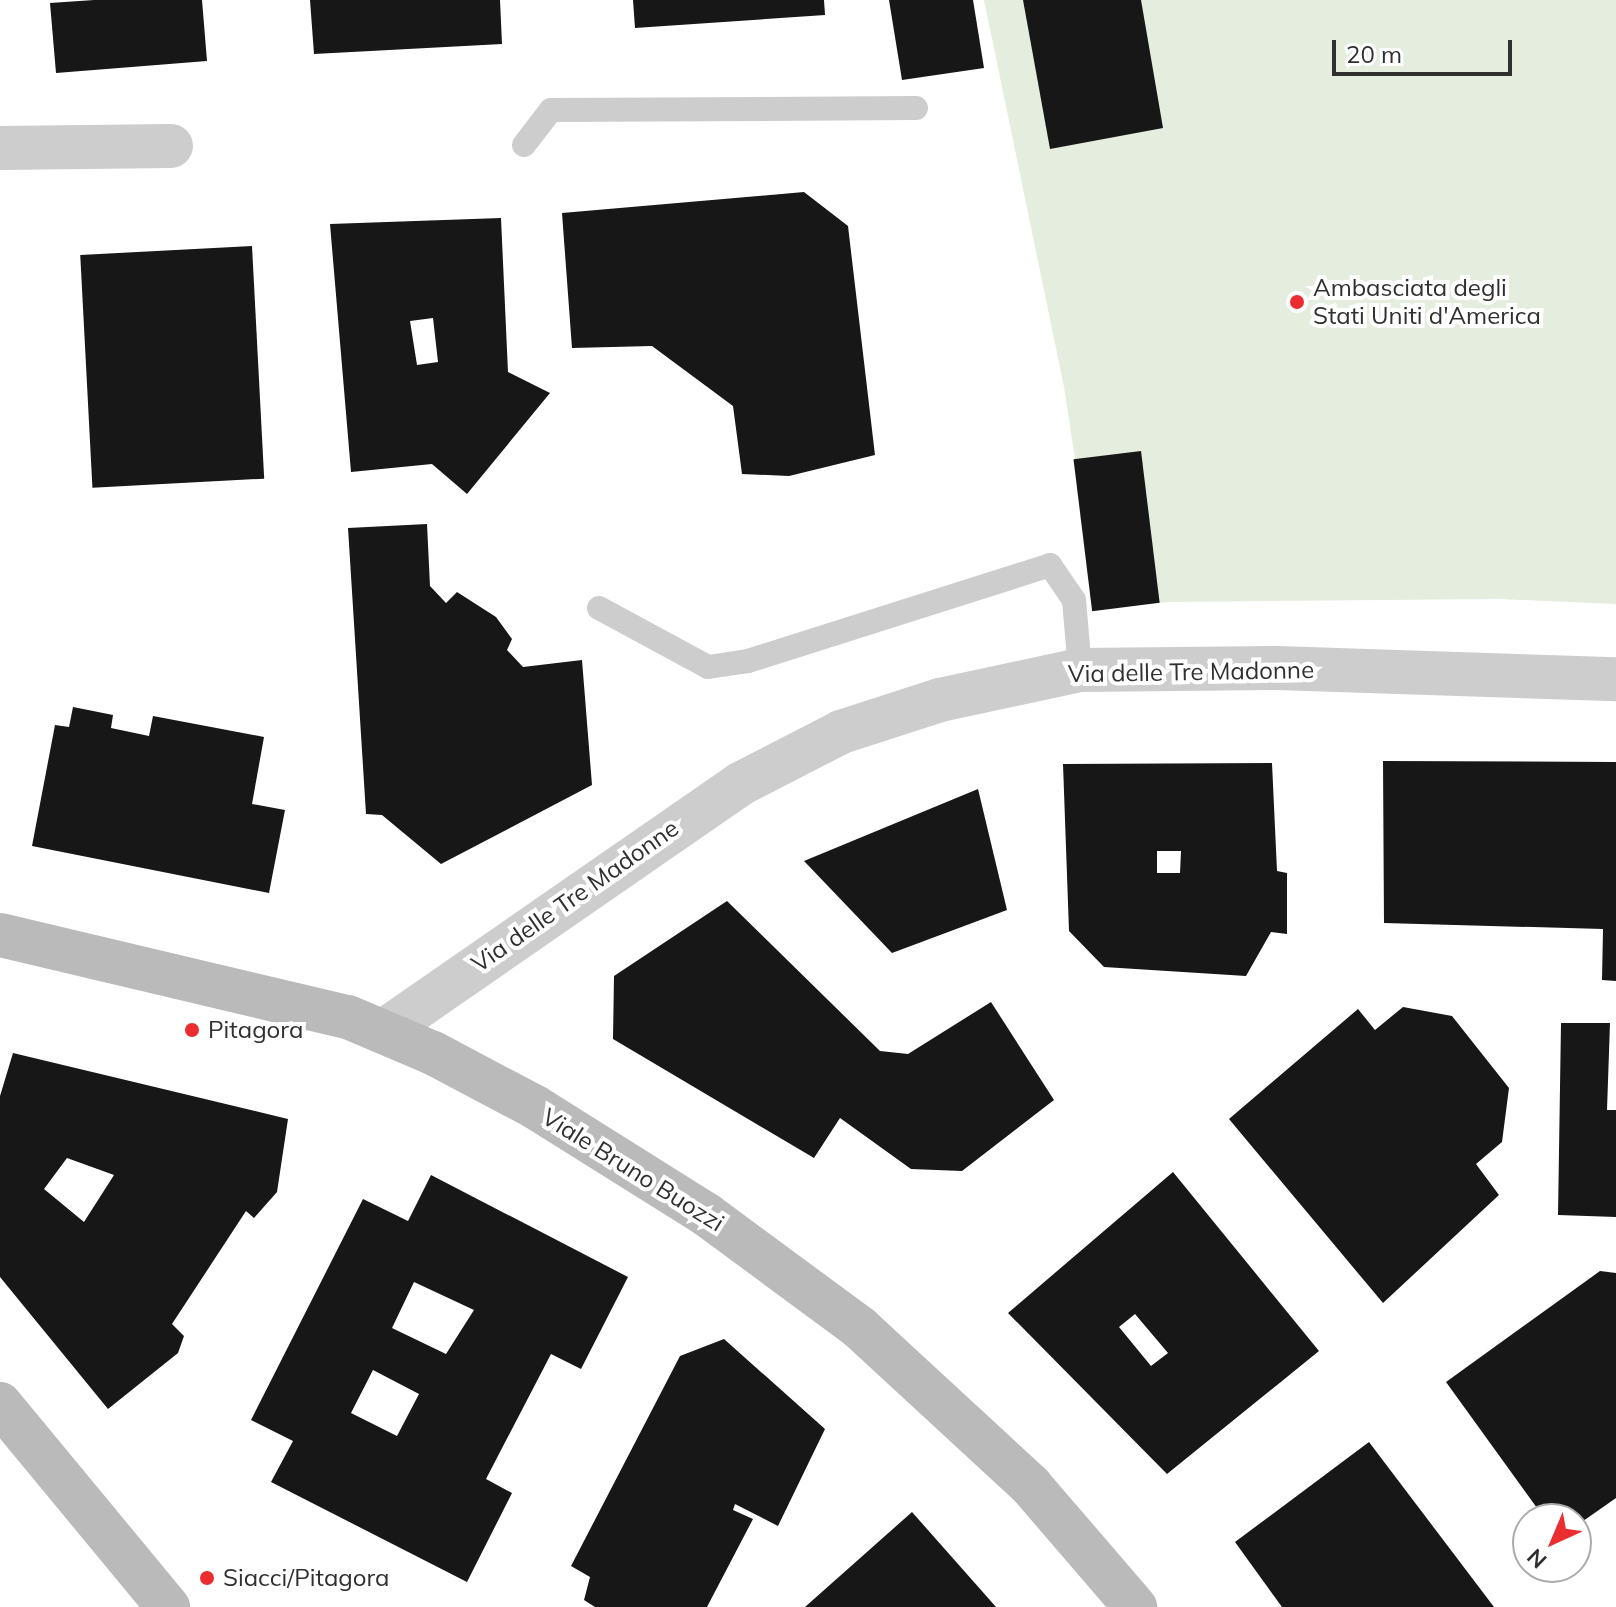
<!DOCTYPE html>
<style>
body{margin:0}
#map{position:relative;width:1616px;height:1607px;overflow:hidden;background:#fff;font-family:Mulish,sans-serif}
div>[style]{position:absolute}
.green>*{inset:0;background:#e5eede}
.building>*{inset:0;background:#171717;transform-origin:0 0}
.lane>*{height:24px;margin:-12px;padding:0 12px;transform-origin:12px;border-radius:12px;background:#cdcdcd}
.street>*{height:44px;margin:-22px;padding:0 22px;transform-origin:22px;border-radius:22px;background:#cdcdcd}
.secondary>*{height:44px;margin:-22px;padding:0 22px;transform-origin:22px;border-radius:22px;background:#bababa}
.dots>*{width:22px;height:22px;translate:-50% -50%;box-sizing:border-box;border:4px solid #fff;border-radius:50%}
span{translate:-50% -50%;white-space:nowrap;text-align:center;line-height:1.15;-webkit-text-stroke:8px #fff;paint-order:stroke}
.poi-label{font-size:24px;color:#303030}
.left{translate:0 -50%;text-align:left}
.street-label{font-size:24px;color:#303030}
.north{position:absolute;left:1512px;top:1503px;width:80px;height:80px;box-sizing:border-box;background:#fff;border:2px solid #acacac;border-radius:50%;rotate:224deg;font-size:22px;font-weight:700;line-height:32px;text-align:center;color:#303030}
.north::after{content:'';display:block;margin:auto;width:28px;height:36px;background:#ec2d2f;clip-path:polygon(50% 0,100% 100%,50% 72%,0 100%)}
.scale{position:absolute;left:1332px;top:40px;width:180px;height:36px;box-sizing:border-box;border:4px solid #303030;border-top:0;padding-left:10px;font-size:24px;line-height:28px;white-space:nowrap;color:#303030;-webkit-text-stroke:6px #fff;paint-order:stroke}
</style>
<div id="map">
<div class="green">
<div style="clip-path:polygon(984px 0,1616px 0,1616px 604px,1499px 599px,1169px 602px,1098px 608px,1064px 387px)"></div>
</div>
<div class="building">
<div style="clip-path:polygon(94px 0,202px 0,207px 61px,56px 73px,50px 3px)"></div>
<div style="clip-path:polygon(310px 0,500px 0,502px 44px,314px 54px)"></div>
<div style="clip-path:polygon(633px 0,824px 0,825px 15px,635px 28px)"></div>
<div style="clip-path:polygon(889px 0,973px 0,984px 68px,902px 80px)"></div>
<div style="clip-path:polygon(1023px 0,1141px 0,1163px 128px,1050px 149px)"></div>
<div style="clip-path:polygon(804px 192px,848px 226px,875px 455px,789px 476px,742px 474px,733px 406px,652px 346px,572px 348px,562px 213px)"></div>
<div style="clip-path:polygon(evenodd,501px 218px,508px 372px,550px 393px,467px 494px,432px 464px,351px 472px,330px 224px,501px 218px,433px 318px,438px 362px,417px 365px,410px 321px,433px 318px)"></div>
<div style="left:252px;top:246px;width:233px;height:172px;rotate:87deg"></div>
<div style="left:1141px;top:451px;width:153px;height:68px;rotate:83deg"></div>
<div style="clip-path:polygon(427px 524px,430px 586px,446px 603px,457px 592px,496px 617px,512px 639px,507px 650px,523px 667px,582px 660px,592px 785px,441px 864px,382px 815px,366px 814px,348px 528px)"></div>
<div style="clip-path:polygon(73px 707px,113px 715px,111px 728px,149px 736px,153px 716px,264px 737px,252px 804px,285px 810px,269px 893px,32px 846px,55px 725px,69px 727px)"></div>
<div style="clip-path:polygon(1383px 761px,1616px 762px,1616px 981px,1602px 980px,1603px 929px,1384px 923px)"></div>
<div style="clip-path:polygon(evenodd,1272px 763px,1277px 871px,1287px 873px,1287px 934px,1271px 932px,1246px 976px,1104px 967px,1069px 931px,1063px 764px,1272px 763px,1157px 851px,1181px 851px,1180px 873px,1157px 873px,1157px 851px)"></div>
<div style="clip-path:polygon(978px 789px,1007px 910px,892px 953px,804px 861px)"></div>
<div style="clip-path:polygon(727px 901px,880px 1051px,908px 1054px,991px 1002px,1054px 1100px,962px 1171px,911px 1169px,840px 1118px,814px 1158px,613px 1039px,614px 976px)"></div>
<div style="clip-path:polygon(1403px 1007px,1452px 1016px,1509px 1088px,1502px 1142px,1476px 1164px,1499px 1195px,1383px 1303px,1229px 1119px,1358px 1009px,1375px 1030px)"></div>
<div style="clip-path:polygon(1561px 1023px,1610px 1023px,1607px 1110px,1616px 1110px,1616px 1217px,1558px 1215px)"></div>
<div style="clip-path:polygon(evenodd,13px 1053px,288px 1119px,277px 1192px,254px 1218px,246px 1211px,172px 1324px,184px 1336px,178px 1353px,108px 1409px,0 1277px,0 1096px,13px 1053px,67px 1158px,114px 1175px,84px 1222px,44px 1189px,67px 1158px)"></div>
<div style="clip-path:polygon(evenodd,1173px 1172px,1319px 1351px,1167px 1474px,1008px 1313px,1173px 1172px,1135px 1314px,1168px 1353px,1151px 1366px,1119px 1327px,1135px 1314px)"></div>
<div style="clip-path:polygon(evenodd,431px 1175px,628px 1277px,581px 1369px,551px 1354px,486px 1479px,512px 1493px,467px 1582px,271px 1482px,293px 1441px,251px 1420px,363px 1199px,408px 1221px,431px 1175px,414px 1282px,474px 1310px,446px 1354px,392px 1328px,414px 1282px,431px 1175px,373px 1370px,419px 1394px,397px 1436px,351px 1413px,373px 1370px)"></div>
<div style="clip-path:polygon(1600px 1271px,1616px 1273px,1616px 1498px,1576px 1526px,1576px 1519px,1545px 1519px,1446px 1382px)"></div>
<div style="clip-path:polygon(724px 1339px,825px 1429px,778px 1526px,735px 1504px,733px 1510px,753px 1519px,707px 1607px,595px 1607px,584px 1600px,590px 1577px,571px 1566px,680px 1356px)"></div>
<div style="clip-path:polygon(1369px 1442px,1494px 1607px,1282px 1607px,1235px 1542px)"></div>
<div style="clip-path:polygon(912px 1512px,996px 1607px,805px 1607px)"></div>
</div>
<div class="lane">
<div style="left:524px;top:145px;width:44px;rotate:-52.4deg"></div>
<div style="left:551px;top:110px;width:365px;rotate:-0.3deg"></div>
<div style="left:599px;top:608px;width:124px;rotate:28.4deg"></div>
<div style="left:708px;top:667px;width:40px;rotate:-8.5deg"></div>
<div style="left:748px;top:661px;width:317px;rotate:-17.6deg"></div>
<div style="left:1050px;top:565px;width:42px;rotate:55.6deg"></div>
<div style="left:1074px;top:600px;width:70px;rotate:85.1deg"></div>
</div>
<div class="street">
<div style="left:0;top:148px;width:171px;rotate:-0.7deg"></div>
<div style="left:385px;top:1030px;width:432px;rotate:-34.7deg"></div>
<div style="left:740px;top:784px;width:114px;rotate:-27.2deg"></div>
<div style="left:841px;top:732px;width:104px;rotate:-17.9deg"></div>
<div style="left:940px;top:700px;width:143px;rotate:-12.1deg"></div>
<div style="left:1080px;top:670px;width:197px;rotate:-0.6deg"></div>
<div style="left:1277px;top:668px;width:339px;rotate:1.9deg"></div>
</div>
<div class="secondary">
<div style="left:0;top:935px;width:358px;rotate:13.3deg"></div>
<div style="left:348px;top:1017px;width:92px;rotate:23deg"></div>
<div style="left:433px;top:1053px;width:115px;rotate:27.9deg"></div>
<div style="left:535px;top:1107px;width:203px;rotate:32.1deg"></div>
<div style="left:707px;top:1215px;width:190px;rotate:36.4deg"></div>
<div style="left:860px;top:1328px;width:233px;rotate:42.7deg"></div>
<div style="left:1031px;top:1486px;width:160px;rotate:49.3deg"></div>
<div style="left:0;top:1404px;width:264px;rotate:50.4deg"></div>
</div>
<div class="dots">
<div style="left:1297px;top:302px;background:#ec2d2f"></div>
<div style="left:192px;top:1030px;background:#ec2d2f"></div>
<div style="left:207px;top:1578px;background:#ec2d2f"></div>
</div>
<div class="poi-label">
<span class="left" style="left:1313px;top:302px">Ambasciata degli<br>Stati Uniti d'America</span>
<span class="left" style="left:208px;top:1030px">Pitagora</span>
<span class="left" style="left:223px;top:1578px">Siacci/Pitagora</span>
</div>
<div class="street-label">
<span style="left:1191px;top:672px;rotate:-1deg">Via delle Tre Madonne</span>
<span style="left:575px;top:896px;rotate:-35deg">Via delle Tre Madonne</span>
<span style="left:633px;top:1170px;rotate:32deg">Viale Bruno Buozzi</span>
</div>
<div class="north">N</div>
<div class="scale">20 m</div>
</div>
